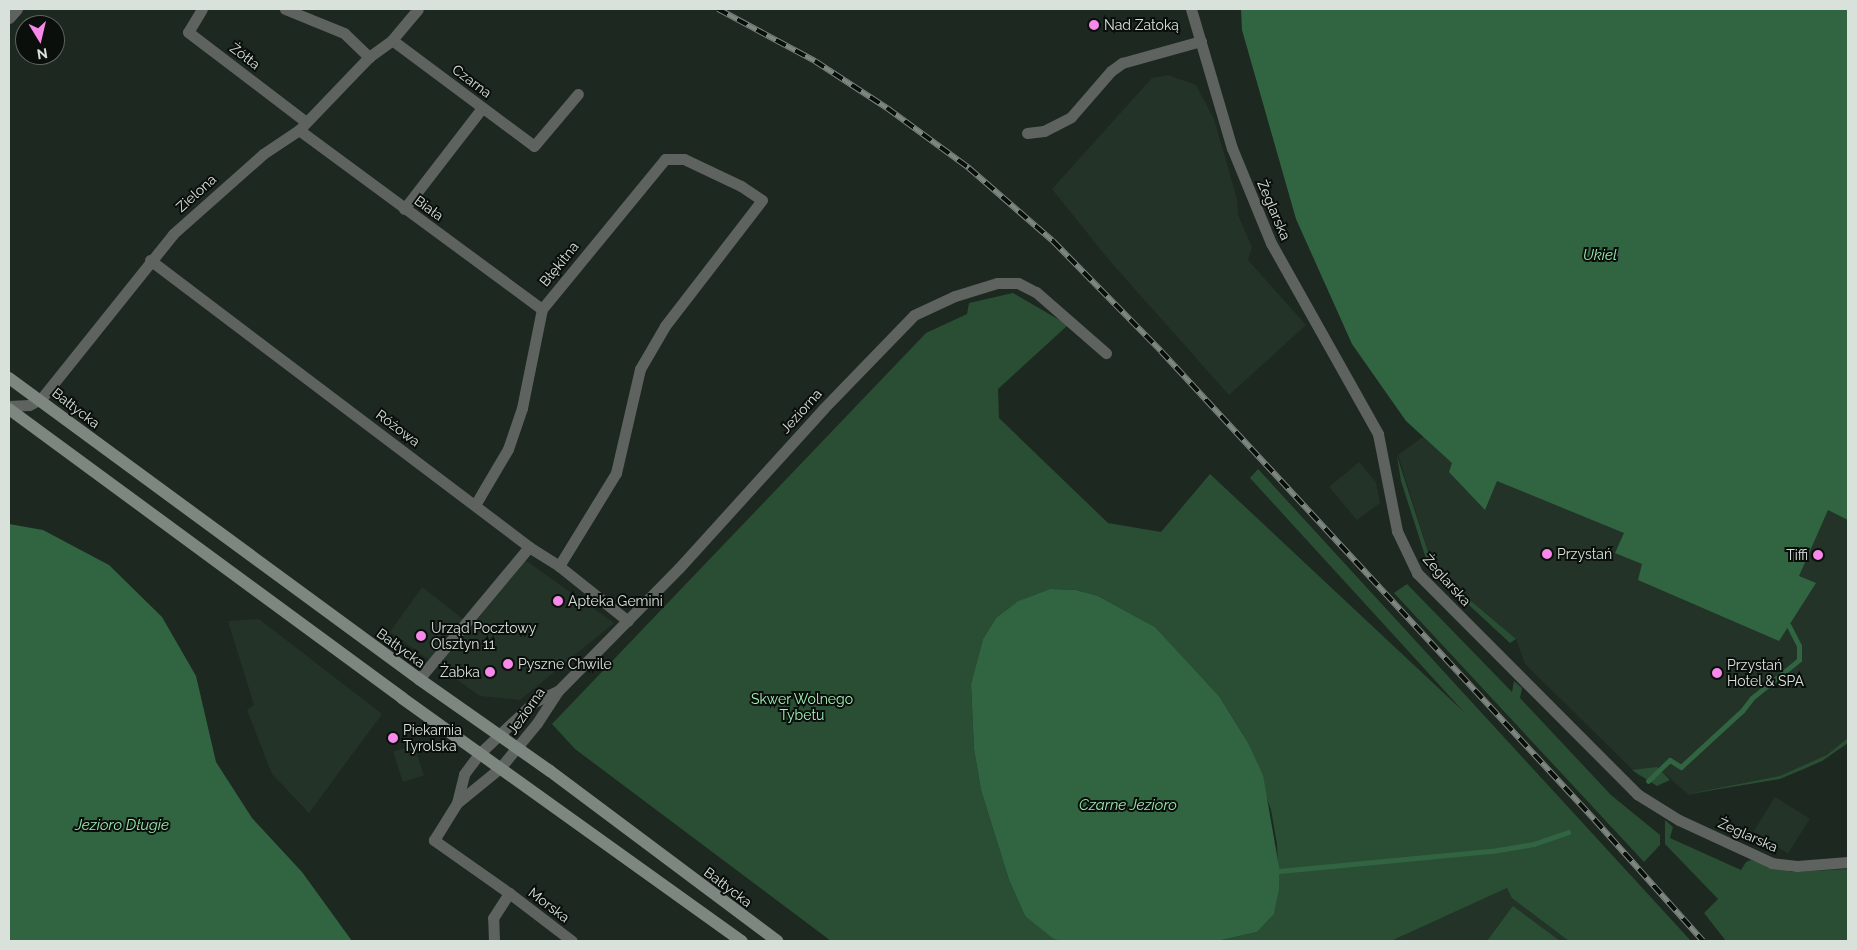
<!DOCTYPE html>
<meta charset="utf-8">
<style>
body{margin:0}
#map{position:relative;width:1857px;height:950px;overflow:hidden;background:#1d2820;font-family:Raleway,sans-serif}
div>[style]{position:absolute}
.built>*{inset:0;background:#233327;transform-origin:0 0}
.green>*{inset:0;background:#294e34}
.water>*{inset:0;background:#316542}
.stream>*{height:4.5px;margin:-2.25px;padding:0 2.25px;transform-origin:2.25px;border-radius:2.25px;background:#316542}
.street>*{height:11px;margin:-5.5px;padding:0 5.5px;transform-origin:5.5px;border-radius:5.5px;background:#5e635f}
.secondary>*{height:12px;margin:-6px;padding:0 6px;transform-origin:6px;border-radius:6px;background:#7d867f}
.rail>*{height:5.5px;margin-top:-2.75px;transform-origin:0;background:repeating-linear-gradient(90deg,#0b0f0c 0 11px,#7d867f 0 22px);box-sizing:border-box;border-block:1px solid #7d867f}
.dots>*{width:14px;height:14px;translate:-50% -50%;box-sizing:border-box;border:2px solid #0b0f0c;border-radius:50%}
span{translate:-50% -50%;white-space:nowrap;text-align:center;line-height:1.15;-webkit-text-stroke:4px #0b0f0c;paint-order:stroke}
.poi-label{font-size:14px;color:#d9e1db}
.left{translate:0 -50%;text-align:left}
.right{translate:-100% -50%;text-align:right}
.street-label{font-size:14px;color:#d9e1db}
.park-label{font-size:14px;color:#a4f3b9}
.water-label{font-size:15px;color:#99e8af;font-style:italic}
.frame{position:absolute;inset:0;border:10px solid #d9e1db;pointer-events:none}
.north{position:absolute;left:15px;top:15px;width:50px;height:50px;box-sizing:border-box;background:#0b0f0c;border:1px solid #5d635f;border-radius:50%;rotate:171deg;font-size:14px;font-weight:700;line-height:20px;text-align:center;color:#d9e1db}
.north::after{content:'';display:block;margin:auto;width:18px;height:22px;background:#f888e9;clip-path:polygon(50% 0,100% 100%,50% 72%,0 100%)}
</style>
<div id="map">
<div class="built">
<div style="clip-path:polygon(1168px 75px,1196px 85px,1214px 119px,1237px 199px,1238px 215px,1252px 247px,1248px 260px,1306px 325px,1229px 395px,1109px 260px,1052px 189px,1152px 78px)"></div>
<div style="clip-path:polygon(1545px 348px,1848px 442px,1848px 740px,1834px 752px,1805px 769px,1781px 777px,1689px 795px,1658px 768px,1640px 777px,1525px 664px,1516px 639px,1459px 591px,1431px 561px,1398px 455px)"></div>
<div style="clip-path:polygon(1359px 462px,1376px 482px,1380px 503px,1357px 520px,1329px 487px)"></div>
<div style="clip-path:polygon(525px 560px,614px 623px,520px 700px,480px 696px,390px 632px,422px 587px,472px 626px)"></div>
<div style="clip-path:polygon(259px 619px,382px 714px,309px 813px,272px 774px,247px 710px,254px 705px,228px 621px)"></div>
<div style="left:414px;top:745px;width:32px;height:22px;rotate:72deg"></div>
<div style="left:1775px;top:797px;width:41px;height:41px;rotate:32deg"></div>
<div style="clip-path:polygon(1590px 850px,1669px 941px,1391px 941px)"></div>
</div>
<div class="green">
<div style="clip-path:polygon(1013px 293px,1068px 325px,998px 389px,999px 418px,1108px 523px,1161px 532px,1210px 474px,1464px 712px,1250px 478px,1258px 469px,1691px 941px,1569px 941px,1512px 898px,1507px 888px,1391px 941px,1217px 941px,1257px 932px,1274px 913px,1279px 890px,1277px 844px,1271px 810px,1247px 741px,1219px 696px,1155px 627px,1098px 596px,1076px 590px,1050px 589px,1018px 601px,996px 618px,983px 639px,971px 684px,974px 749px,981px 790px,1009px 880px,1025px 916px,1064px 941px,831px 941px,575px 749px,552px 724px,926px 333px,967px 314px,969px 303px)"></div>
<div style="clip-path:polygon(1397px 456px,1431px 561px,1459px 591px,1516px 639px,1510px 643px,1429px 568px,1401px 481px)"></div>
<div style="clip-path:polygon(1407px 584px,1512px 692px,1514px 681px,1522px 688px,1520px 698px,1611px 795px,1660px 835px,1660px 845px,1644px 862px,1394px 593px)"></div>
<div style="clip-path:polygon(1848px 738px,1848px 743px,1822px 761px,1780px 779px,1689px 794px,1780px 776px,1827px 755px)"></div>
<div style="clip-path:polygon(1657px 767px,1670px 780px,1657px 786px,1632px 770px)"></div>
<div style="clip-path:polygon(1665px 820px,1673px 827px,1670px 838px,1741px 870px,1746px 862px,1751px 860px,1792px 872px,1848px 869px,1848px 941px,1726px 941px,1704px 913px,1718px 899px,1665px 844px)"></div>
<div style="clip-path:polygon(1513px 906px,1560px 941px,1487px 941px)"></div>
</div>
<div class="water">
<div style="clip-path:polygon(1241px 9px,1848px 9px,1848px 520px,1828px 510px,1799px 576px,1816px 583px,1779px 641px,1638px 580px,1642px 564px,1615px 553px,1624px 533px,1497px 481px,1485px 510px,1449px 472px,1452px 463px,1406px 421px,1352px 344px,1296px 219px,1242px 30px)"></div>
<div style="clip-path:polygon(9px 524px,43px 530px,109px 565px,162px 617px,196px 676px,216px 762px,252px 818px,302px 872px,352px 941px,9px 941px)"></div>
<div style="clip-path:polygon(1050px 589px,1076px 590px,1098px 596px,1155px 627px,1219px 696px,1247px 741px,1263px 775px,1279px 867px,1279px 890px,1274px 914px,1257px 932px,1217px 941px,1064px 941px,1054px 939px,1025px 916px,1009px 880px,981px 790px,974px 749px,971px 684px,983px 639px,996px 618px,1018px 601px)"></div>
</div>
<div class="stream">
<div style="left:1648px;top:781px;width:30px;rotate:-44deg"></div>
<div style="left:1670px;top:760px;width:13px;rotate:32deg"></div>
<div style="left:1681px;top:767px;width:83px;rotate:-42.6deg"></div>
<div style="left:1742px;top:711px;width:16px;rotate:-52deg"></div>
<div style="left:1752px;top:698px;width:60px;rotate:-39deg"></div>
<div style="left:1799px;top:660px;width:14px;rotate:-90deg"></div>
<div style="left:1799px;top:646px;width:22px;rotate:-117deg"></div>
<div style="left:1279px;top:871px;width:214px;rotate:-5.4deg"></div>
<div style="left:1492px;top:851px;width:43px;rotate:-9.5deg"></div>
<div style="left:1534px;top:844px;width:36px;rotate:-19deg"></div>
</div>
<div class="street">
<div style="left:202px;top:9px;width:27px;rotate:121deg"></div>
<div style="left:188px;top:32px;width:147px;rotate:37.3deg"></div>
<div style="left:285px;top:9px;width:64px;rotate:22.1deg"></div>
<div style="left:344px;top:33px;width:35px;rotate:44deg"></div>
<div style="left:1191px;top:9px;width:145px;rotate:73.6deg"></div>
<div style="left:1232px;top:148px;width:103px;rotate:67.7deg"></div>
<div style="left:1271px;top:243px;width:219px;rotate:60.7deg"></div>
<div style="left:1378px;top:434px;width:99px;rotate:78.9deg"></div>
<div style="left:1397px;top:531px;width:47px;rotate:64.5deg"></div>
<div style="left:1417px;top:573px;width:312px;rotate:45.1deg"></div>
<div style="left:1637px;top:794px;width:49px;rotate:31.8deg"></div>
<div style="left:1679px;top:820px;width:102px;rotate:24.8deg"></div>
<div style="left:1772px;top:863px;width:25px;rotate:7deg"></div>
<div style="left:1797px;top:866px;width:51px;rotate:-4.5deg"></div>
<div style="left:9px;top:18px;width:12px;rotate:-48deg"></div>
<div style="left:392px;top:40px;width:177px;rotate:36.7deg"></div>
<div style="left:534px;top:146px;width:68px;rotate:-49.8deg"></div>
<div style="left:299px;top:130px;width:302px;rotate:36.4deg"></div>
<div style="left:1027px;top:133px;width:17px;rotate:-7deg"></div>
<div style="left:1044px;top:131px;width:30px;rotate:-27deg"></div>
<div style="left:1071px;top:117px;width:61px;rotate:-49deg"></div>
<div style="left:1111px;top:71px;width:14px;rotate:-36deg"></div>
<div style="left:1122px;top:63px;width:82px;rotate:-15.6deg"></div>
<div style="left:404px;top:209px;width:128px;rotate:-52.3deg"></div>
<div style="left:150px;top:260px;width:475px;rotate:37.1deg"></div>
<div style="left:529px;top:547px;width:36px;rotate:32deg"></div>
<div style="left:559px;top:566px;width:88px;rotate:38.6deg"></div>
<div style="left:9px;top:406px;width:20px;rotate:-3deg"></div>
<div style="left:29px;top:405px;width:13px;rotate:-27deg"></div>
<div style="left:41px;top:399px;width:211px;rotate:-51.3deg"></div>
<div style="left:173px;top:234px;width:120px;rotate:-41.6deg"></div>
<div style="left:263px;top:154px;width:43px;rotate:-33.7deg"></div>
<div style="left:299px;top:130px;width:101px;rotate:-46.2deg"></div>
<div style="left:369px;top:57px;width:29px;rotate:-36deg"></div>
<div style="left:392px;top:40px;width:40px;rotate:-50deg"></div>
<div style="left:475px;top:505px;width:65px;rotate:-59.5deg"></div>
<div style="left:508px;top:449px;width:43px;rotate:-71.1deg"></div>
<div style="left:522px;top:408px;width:101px;rotate:-78.6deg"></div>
<div style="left:542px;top:309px;width:194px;rotate:-50.6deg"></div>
<div style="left:665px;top:159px;width:19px"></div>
<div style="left:684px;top:159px;width:63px;rotate:25.3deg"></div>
<div style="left:741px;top:186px;width:25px;rotate:34deg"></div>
<div style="left:762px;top:200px;width:159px;rotate:127.6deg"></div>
<div style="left:665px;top:326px;width:50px;rotate:120.2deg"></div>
<div style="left:640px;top:369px;width:107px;rotate:103deg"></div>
<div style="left:616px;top:473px;width:109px;rotate:121.5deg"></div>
<div style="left:419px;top:679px;width:172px;rotate:-50.2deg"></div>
<div style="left:457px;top:803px;width:55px;rotate:-39.1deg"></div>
<div style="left:500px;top:768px;width:58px;rotate:-50.6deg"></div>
<div style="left:537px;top:723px;width:38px;rotate:-57deg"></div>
<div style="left:558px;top:691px;width:173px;rotate:-45.5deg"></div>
<div style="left:679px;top:568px;width:215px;rotate:-47.8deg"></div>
<div style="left:823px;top:409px;width:131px;rotate:-45.9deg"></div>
<div style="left:914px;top:315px;width:45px;rotate:-24.9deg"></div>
<div style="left:955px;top:296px;width:44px;rotate:-17.2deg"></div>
<div style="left:997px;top:283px;width:21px"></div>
<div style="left:1018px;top:283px;width:20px;rotate:27deg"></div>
<div style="left:1036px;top:292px;width:93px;rotate:41.1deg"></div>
<div style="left:509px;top:893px;width:79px;rotate:37.3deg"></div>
<div style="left:494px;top:941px;width:23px;rotate:-92deg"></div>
<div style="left:493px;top:918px;width:30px;rotate:-57deg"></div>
<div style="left:509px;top:893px;width:92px;rotate:-144.8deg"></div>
<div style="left:434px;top:840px;width:44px;rotate:-58.1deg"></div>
<div style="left:457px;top:803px;width:30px;rotate:-76deg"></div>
<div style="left:464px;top:774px;width:26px;rotate:-53deg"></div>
<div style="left:480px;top:753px;width:74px;rotate:-43.4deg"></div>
<div style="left:534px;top:702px;width:26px;rotate:-25deg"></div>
</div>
<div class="secondary">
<div style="left:9px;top:378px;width:509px;rotate:36.28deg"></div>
<div style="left:419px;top:679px;width:160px;rotate:35.1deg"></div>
<div style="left:550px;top:771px;width:284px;rotate:36.8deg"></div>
<div style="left:9px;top:409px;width:488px;rotate:36.3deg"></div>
<div style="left:402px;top:698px;width:418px;rotate:35.6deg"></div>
</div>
<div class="rail">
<div style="left:718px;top:9px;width:110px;rotate:28.2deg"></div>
<div style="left:815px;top:61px;width:86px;rotate:33.1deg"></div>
<div style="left:887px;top:108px;width:102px;rotate:36.2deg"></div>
<div style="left:969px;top:168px;width:111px;rotate:41deg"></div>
<div style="left:1053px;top:241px;width:154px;rotate:45.5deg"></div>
<div style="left:1161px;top:351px;width:639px;rotate:47.22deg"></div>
<div style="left:1595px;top:820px;width:162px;rotate:48.2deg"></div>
</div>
<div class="dots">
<div style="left:1094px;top:25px;background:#f888e9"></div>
<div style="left:1547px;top:554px;background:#f888e9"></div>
<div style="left:1818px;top:555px;background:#f888e9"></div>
<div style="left:558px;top:601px;background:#f888e9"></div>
<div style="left:421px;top:636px;background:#f888e9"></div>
<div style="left:508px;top:664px;background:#f888e9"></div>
<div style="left:490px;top:672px;background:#f888e9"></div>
<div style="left:1717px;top:673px;background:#f888e9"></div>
<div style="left:393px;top:738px;background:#f888e9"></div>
</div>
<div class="poi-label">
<span class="left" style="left:1104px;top:25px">Nad Zatoką</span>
<span class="left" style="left:1557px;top:554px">Przystań</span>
<span class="right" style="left:1808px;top:555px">Tiffi</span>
<span class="left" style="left:568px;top:601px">Apteka Gemini</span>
<span class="left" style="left:431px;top:636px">Urząd Pocztowy<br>Olsztyn 11</span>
<span class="left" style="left:518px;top:664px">Pyszne Chwile</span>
<span class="left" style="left:1727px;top:673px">Przystań<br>Hotel &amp; SPA</span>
<span class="right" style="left:480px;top:672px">Żabka</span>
<span class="left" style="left:403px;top:738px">Piekarnia<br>Tyrolska</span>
</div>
<div class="street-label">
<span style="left:245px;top:56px;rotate:37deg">Żółta</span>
<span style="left:472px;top:81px;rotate:37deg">Czarna</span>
<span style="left:196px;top:193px;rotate:-42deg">Zielona</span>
<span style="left:429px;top:208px;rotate:36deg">Biała</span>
<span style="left:1274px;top:210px;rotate:67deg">Żeglarska</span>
<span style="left:559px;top:264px;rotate:-51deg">Błękitna</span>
<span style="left:76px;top:408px;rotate:38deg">Bałtycka</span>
<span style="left:801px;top:411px;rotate:-48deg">Jeziorna</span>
<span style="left:398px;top:428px;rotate:37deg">Różowa</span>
<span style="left:1447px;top:580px;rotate:48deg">Żeglarska</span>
<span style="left:401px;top:648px;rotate:36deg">Bałtycka</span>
<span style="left:526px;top:711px;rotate:-55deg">Jeziorna</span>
<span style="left:1748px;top:835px;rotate:24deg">Żeglarska</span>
<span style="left:728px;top:887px;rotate:37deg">Bałtycka</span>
<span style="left:549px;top:905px;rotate:37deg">Morska</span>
</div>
<div class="park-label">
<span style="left:802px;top:707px">Skwer Wolnego<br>Tybetu</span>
</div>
<div class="water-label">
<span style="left:1600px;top:256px">Ukiel</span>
<span style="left:1128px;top:806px">Czarne Jezioro</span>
<span style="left:122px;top:826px">Jezioro Długie</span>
</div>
<div class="frame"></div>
<div class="north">N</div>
</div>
